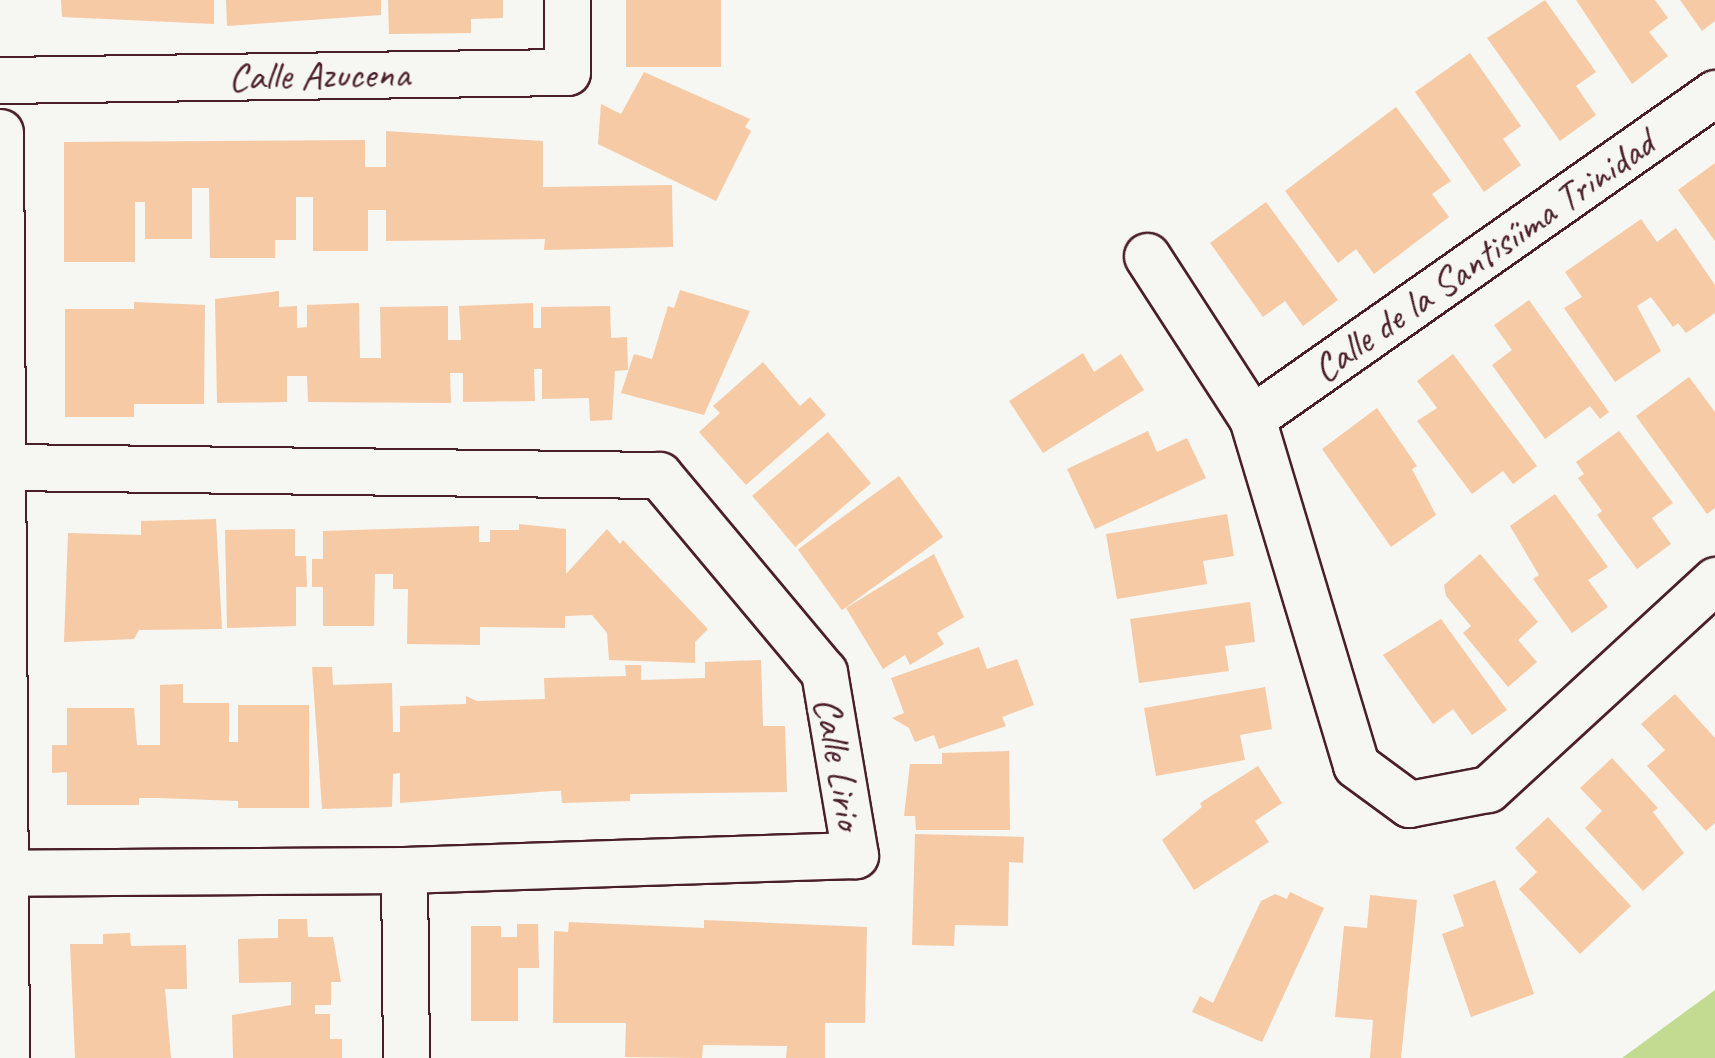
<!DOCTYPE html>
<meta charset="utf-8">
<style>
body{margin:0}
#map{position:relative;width:1715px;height:1058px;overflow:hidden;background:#f6f6f2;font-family:Caveat,sans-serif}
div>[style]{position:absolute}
.green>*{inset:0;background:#c3db91}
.building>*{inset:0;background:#f6caa5;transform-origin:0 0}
.roads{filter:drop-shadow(2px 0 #4a1f2b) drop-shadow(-2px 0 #4a1f2b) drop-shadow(0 2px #4a1f2b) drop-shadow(0 -2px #4a1f2b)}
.street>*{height:45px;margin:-22.5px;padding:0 22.5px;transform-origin:22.5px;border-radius:22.5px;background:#f6f6f2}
span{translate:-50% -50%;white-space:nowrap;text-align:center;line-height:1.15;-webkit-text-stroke:10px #f6f6f2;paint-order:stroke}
.street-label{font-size:40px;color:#4a1f2b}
</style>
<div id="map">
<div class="green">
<div style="clip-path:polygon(1715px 990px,1715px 1058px,1622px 1058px)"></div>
</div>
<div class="building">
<div style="clip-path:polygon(61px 0,214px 0,214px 24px,62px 17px)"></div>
<div style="clip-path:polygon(226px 0,381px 0,381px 15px,227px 26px)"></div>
<div style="clip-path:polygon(388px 0,503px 0,503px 18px,471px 19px,471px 33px,389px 34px)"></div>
<div style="left:626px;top:0;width:95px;height:67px"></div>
<div style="clip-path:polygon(1545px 0,1596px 72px,1576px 86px,1596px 115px,1560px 141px,1487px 38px)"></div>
<div style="clip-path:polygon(1576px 0,1655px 0,1668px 18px,1649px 32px,1668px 56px,1632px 84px)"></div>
<div style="clip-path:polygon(1680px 0,1715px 0,1715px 21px,1702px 31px)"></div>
<div style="clip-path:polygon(1470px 53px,1521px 126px,1503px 139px,1521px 165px,1484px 192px,1415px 92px)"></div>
<div style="clip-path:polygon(644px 72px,750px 119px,745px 127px,751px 131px,716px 201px,598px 144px,601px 104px,621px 114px)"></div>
<div style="clip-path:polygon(1396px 107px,1451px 181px,1432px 194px,1449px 217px,1374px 274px,1356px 249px,1338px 263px,1285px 191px)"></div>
<div style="clip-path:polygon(386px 131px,543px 141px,543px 187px,672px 185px,673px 247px,544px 250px,545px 239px,386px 241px,386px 210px,368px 210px,368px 251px,313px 251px,313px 197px,296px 197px,296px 240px,275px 240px,275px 258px,210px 258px,209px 188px,192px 188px,192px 239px,145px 239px,145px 202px,135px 202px,135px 262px,64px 262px,64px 142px,365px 140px,365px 167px,386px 167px)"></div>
<div style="clip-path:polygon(1715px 163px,1715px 241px,1678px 190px)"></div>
<div style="clip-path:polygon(1266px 202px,1338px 300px,1303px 326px,1285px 301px,1263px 317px,1210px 243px)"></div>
<div style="clip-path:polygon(1641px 219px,1657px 242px,1676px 228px,1715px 285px,1715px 313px,1686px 333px,1678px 323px,1673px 327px,1651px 297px,1637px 306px,1661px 351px,1615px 382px,1564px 308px,1582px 297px,1565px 272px)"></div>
<div style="clip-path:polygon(680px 290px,750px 311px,704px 415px,621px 393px,634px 354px,652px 359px,668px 306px,674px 308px)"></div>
<div style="clip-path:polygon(279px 291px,279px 307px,297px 306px,297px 328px,307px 327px,307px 305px,359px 303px,360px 358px,381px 358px,380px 307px,448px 306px,448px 340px,461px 340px,459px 306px,533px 303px,533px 328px,541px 328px,541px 307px,610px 306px,611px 338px,627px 337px,628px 370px,615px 371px,612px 420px,590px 421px,589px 398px,542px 399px,542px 369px,534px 369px,535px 401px,463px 402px,463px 373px,450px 373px,451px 403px,308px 402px,307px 376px,287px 376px,287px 402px,217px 403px,215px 299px)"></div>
<div style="clip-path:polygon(1529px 300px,1609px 412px,1600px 419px,1590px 406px,1545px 439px,1492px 365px,1512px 350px,1494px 325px)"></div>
<div style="clip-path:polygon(134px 302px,205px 305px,204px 404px,134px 404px,134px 417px,65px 417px,65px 309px,134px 309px)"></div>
<div style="clip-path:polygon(1083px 353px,1094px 372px,1121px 354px,1144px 390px,1043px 453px,1009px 401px)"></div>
<div style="clip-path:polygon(1453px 354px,1537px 466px,1513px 484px,1503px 471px,1472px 494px,1417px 421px,1437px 408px,1417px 381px)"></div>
<div style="clip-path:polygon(763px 362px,800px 406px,810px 397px,826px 415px,746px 485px,699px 432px,720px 413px,713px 406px)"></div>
<div style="clip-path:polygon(1689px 377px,1715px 412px,1715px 508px,1707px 514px,1636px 416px)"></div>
<div style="clip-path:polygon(1377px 408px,1417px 466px,1412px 469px,1436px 515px,1391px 547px,1322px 449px)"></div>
<div style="clip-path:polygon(1148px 431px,1157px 452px,1187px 438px,1206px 478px,1095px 529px,1067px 469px)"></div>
<div style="clip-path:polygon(1619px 431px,1673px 503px,1652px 518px,1671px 544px,1637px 569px,1597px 515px,1602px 511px,1578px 478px,1584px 474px,1576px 462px)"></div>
<div style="left:828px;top:432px;width:67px;height:99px;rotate:50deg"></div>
<div style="left:899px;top:476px;width:75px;height:125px;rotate:54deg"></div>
<div style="clip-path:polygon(1555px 494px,1608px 567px,1588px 580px,1608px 607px,1572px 633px,1533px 579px,1539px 575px,1510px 526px)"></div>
<div style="clip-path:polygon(1227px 514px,1234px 556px,1203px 561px,1207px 584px,1117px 599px,1106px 534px)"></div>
<div style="clip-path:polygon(216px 519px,222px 629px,139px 630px,134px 639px,64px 642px,68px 533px,141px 535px,141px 521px)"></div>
<div style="clip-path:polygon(519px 524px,566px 529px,566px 574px,607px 529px,620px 544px,623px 540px,708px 629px,695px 642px,695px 663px,609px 660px,607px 633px,592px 615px,565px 616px,565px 628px,480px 627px,480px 645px,407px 644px,408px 589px,393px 589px,393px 574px,375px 574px,374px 626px,323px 626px,323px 587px,312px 587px,312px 559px,323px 559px,323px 531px,479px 526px,479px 542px,490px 542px,490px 530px,519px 530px)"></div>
<div style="clip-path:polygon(295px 529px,295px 556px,306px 556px,307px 587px,296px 587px,296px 626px,227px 628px,225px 530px)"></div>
<div style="clip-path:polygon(934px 554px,964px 617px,937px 633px,944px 644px,910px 665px,905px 655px,883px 669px,846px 608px)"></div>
<div style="clip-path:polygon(1480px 554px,1538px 622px,1518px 640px,1537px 662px,1508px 687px,1463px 633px,1471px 626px,1446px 596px,1444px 585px)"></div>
<div style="clip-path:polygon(1250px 602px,1255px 642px,1225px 646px,1229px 671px,1139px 683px,1130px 619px)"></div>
<div style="clip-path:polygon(1441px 619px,1507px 710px,1472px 735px,1453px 709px,1433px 724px,1383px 655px)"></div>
<div style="clip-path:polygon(979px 647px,987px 669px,1017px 659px,1034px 705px,1002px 717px,1006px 726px,939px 749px,934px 735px,915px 742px,909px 728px,892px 718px,904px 713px,891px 678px)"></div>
<div style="clip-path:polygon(761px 660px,763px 726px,785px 726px,787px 792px,630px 794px,630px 801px,562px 803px,561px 791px,551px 791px,400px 803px,400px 773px,393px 774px,392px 807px,322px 809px,312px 667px,332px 667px,333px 685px,392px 683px,393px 732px,400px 732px,400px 706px,466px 704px,466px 696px,477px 701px,545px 699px,544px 678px,626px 676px,625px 665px,641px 665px,641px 680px,705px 678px,705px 662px)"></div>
<div style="clip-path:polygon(183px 684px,183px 703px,229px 703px,229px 742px,238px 742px,238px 705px,309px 705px,309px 808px,238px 808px,238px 801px,158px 798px,139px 798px,139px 805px,67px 805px,67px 772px,52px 773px,52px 745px,67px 745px,67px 708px,134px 708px,137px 745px,160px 745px,160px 685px)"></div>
<div style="clip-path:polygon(1265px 687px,1272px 729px,1240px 735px,1245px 760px,1156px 776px,1144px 708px)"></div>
<div style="clip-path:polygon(1675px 694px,1715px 738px,1715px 823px,1706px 831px,1647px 766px,1665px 750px,1641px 724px)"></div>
<div style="clip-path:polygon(1009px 751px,1010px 830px,916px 830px,915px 816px,904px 816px,910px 764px,942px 764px,942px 753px)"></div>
<div style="clip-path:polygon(1612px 758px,1658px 808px,1653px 812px,1684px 853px,1643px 891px,1585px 828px,1602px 811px,1580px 788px)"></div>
<div style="clip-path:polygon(1258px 766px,1282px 803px,1255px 821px,1269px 842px,1194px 890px,1162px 840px,1202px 807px,1200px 803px)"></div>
<div style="clip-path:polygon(1548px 817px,1631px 906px,1580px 954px,1519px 889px,1537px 872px,1515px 848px)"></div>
<div style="clip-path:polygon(915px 834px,1024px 837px,1023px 863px,1009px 862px,1008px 926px,955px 925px,954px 946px,912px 945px)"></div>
<div style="clip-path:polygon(1495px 880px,1534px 994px,1471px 1017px,1442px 934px,1464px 926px,1453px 895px)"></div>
<div style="clip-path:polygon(1290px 892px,1324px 908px,1262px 1042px,1192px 1012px,1200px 996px,1213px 1003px,1261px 901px,1275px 894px,1287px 899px)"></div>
<div style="clip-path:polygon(1370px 895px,1417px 900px,1401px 1058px,1370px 1058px,1373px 1020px,1335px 1017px,1344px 926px,1367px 928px)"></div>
<div style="clip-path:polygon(278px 919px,307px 919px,308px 937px,333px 937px,341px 982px,331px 982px,331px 1005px,315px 1005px,315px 1014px,330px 1014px,330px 1039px,342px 1039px,342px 1058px,233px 1058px,232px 1015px,291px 1005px,291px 982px,239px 983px,238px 939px,278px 938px)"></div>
<div style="clip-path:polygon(704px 920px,867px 927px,865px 1023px,825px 1023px,825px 1058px,786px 1058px,787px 1046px,703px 1045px,702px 1058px,693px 1058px,625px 1057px,626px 1023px,553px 1023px,554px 931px,568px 932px,569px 922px,704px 928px)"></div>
<div style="clip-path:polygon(517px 924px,538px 924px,539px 968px,518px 968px,518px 1021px,471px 1021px,471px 926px,501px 926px,501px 937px,517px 937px)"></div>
<div style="clip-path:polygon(130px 933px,131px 946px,186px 945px,187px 989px,165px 989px,171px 1058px,75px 1058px,70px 944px,103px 944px,103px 934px)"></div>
</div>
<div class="roads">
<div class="street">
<div style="left:0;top:80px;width:567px;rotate:-0.81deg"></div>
<div style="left:567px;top:72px;width:72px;rotate:-90deg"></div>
<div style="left:0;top:132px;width:926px;rotate:89.63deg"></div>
<div style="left:1147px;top:256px;width:193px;rotate:57.1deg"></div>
<div style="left:1252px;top:418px;width:362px;rotate:73.3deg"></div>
<div style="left:1356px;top:765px;width:66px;rotate:36.3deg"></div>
<div style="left:1409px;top:804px;width:80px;rotate:-10.8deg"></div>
<div style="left:1488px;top:789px;width:309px;rotate:-42.6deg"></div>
<div style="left:1252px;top:418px;width:566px;rotate:-35.07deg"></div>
<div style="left:5px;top:467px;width:654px;rotate:0.7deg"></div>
<div style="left:659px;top:475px;width:257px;rotate:50.1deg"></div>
<div style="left:824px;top:672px;width:186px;rotate:80.4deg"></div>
<div style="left:855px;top:855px;width:451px;rotate:178.1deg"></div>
<div style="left:404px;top:870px;width:399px;rotate:179.6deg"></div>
<div style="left:404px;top:870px;width:188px;rotate:89.4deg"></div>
</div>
</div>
<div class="street-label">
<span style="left:319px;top:75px;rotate:-1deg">Calle Azucena</span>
<span style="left:1483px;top:256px;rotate:-35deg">Calle de la Santisíima Trinidad</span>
<span style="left:839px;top:763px;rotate:80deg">Calle Lirio</span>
</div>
</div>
